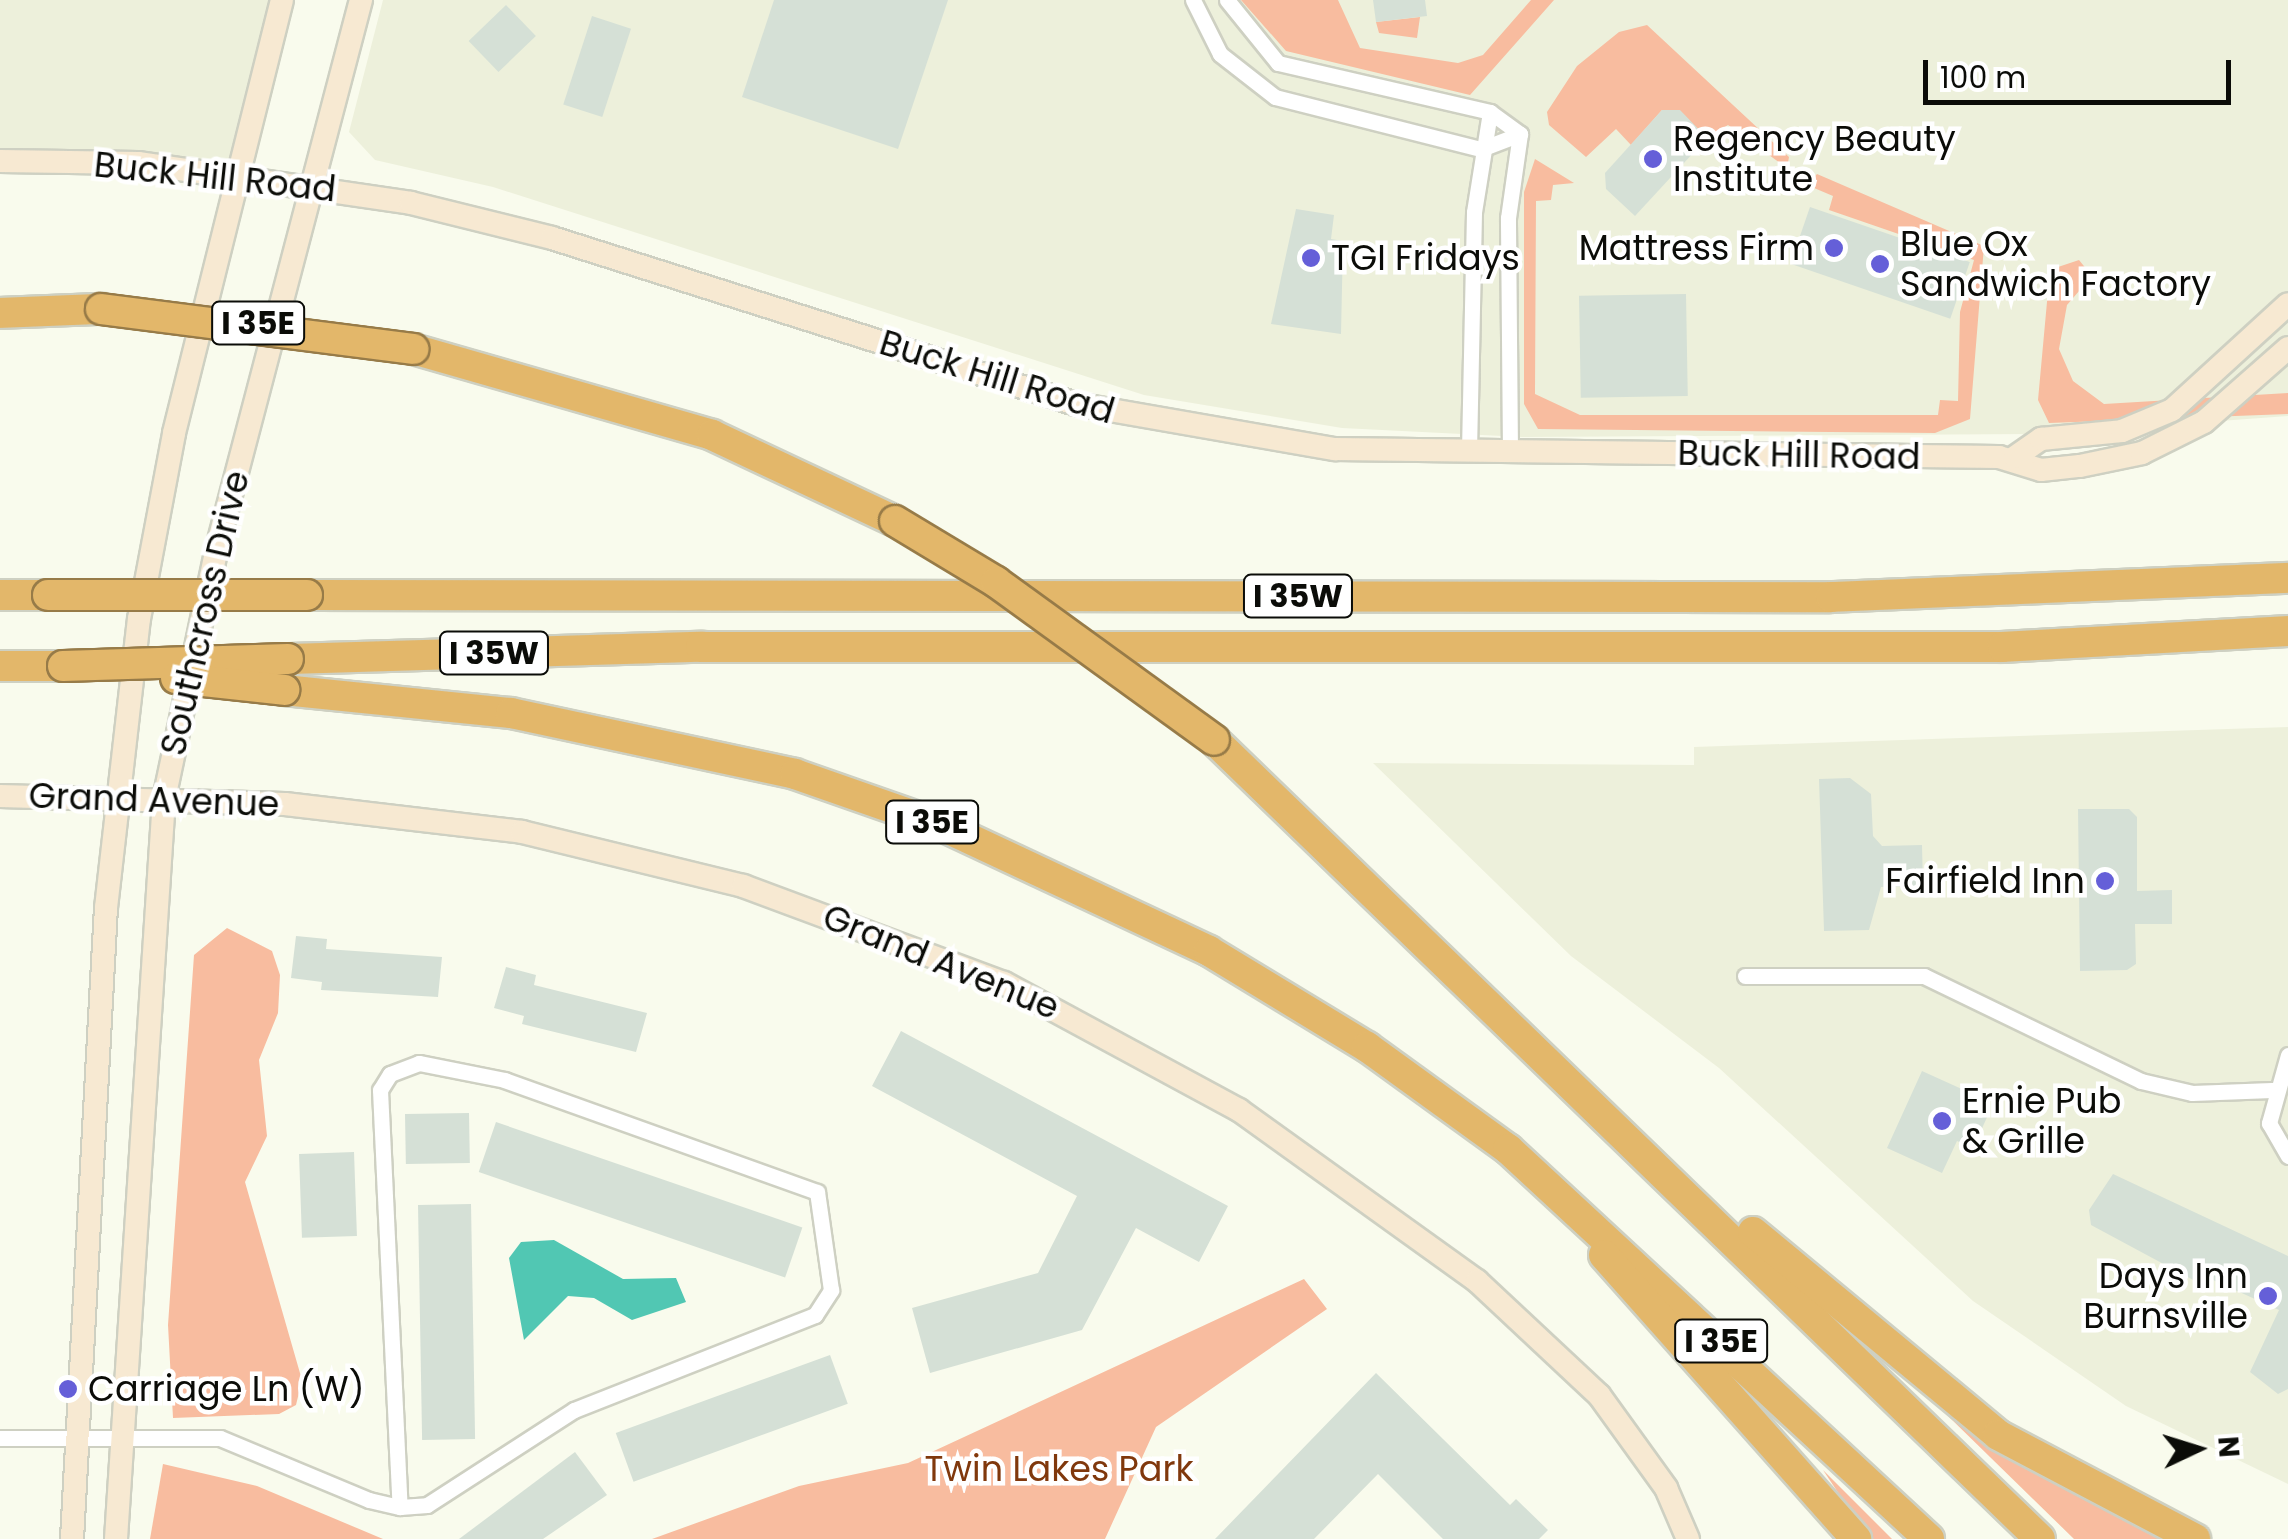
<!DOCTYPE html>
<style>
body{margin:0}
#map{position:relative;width:2288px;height:1539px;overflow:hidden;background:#f9fbed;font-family:Poppins,sans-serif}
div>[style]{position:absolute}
.built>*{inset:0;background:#edf0db}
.green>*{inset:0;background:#f8bc9f}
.water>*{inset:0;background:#51c7b3}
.building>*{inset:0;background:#d5e0d6;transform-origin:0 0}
.roads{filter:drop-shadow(2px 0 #ced0c2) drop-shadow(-2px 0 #ced0c2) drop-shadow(0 2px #ced0c2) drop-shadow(0 -2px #ced0c2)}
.street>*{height:15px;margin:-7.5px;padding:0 7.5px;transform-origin:7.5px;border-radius:7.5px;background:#fff}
.secondary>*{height:22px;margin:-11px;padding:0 11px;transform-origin:11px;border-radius:11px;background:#f7e9d2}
.highway>*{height:30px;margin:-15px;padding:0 15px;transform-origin:15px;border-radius:15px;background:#e3b76a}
.bridges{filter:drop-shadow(2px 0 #977b48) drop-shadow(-2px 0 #977b48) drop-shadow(0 2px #977b48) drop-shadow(0 -2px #977b48)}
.highway-bridge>*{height:30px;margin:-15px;padding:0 15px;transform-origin:15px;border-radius:15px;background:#e3b76a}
.dots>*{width:28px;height:28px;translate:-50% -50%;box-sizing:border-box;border:5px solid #fff;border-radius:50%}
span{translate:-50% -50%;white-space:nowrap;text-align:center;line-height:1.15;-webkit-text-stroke:9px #fff;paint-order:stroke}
.shield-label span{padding:2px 8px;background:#fff;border:2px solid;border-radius:8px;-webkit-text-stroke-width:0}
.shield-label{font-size:32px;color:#0b0c08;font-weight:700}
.poi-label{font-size:35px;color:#0b0c08}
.left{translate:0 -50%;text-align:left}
.right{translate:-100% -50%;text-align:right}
.street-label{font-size:35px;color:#0b0c08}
.park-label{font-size:35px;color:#80380c}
.north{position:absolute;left:2148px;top:1399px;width:100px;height:100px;-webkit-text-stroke:8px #fff;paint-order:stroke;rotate:86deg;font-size:28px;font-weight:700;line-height:40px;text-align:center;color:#0b0c08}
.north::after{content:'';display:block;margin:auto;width:35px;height:45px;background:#0b0c08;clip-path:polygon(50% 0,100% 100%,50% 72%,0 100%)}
.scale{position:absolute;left:1923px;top:60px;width:308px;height:45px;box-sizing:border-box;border:5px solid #0b0c08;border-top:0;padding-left:12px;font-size:30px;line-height:35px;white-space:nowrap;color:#0b0c08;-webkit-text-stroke:8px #fff;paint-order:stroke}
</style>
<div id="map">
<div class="built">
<div style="clip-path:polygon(0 0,283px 0,236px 173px,0 161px)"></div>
<div style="clip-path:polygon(383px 0,2288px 0,2288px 416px,2043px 434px,1522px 437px,1342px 428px,1144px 395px,493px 187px,375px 160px,349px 132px)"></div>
<div style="clip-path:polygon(2288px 727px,2288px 1484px,2126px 1406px,1973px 1301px,1719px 1068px,1571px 956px,1373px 763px,1694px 765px,1694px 747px)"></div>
</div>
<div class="green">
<div style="clip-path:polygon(1241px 0,1338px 0,1360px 48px,1458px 63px,1483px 55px,1531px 0,1554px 0,1470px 95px,1286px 51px)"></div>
<div style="clip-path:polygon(1420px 17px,1417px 38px,1379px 33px,1376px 22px)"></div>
<div style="clip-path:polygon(1647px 25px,1789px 157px,1787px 168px,1728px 125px,1707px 138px,1679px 110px,1662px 110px,1631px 145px,1616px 129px,1586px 157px,1549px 125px,1547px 112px,1577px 66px,1619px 32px)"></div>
<div style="clip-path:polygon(1535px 159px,1574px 183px,1553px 185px,1551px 200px,1536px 201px,1535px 394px,1580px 415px,1938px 415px,1940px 400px,1958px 401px,1960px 312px,1974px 260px,1829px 210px,1833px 196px,1807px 185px,1817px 174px,1984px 246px,1970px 419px,1935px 433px,1538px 429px,1524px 404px,1524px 192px)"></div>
<div style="clip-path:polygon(2079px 260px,2092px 276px,2067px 305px,2059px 349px,2073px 381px,2104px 404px,2288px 393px,2288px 414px,2049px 423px,2038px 400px,2048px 291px,2058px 267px)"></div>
<div style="clip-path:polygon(227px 928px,272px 951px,280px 975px,278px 1013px,259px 1060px,267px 1136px,245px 1182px,302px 1380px,296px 1405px,279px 1414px,173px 1418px,168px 1325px,194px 955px)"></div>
<div style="clip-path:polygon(1304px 1279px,1327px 1309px,1156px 1427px,1105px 1539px,652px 1539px,799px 1486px,908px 1463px)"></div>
<div style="clip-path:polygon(1946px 1414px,2029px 1467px,2171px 1539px,2074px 1539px)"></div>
<div style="clip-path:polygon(163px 1464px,257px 1486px,383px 1539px,150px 1539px)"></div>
<div style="clip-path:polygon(1823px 1470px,1892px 1539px,1869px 1539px)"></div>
</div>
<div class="water">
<div style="clip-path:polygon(554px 1240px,623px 1279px,676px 1278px,686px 1302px,632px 1320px,594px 1298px,568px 1296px,524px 1340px,509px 1258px,521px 1242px)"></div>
</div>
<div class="building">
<div style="clip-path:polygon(774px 0,948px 0,898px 149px,742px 97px)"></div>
<div style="clip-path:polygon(1373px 0,1425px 0,1427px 16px,1376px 22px)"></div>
<div style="left:506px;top:5px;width:43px;height:52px;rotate:46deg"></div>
<div style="left:592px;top:16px;width:41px;height:93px;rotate:18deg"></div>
<div style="clip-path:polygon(1662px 110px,1680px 110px,1707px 138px,1635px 216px,1606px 189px,1605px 173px)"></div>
<div style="left:1810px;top:207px;width:169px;height:60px;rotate:19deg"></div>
<div style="clip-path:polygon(1296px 209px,1334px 215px,1331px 239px,1343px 241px,1341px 334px,1271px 324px)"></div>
<div style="left:1686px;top:294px;width:102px;height:107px;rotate:89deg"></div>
<div style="clip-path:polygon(1850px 778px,1871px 794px,1873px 836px,1882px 846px,1922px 845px,1923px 886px,1881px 887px,1869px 930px,1824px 931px,1819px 779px)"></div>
<div style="clip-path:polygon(2078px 809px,2129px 809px,2137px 817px,2137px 891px,2172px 890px,2172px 924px,2135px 924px,2136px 964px,2127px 970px,2080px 971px)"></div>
<div style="clip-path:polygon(296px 936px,327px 939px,326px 949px,442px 957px,438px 997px,321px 990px,322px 982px,291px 978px)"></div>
<div style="clip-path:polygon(506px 967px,536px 975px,534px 985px,647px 1013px,636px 1052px,522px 1024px,524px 1016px,494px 1008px)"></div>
<div style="clip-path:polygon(901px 1031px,1228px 1206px,1199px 1262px,1136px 1228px,1082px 1330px,930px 1373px,912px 1308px,1038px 1273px,1077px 1196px,872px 1086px)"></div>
<div style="clip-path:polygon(1922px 1071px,1975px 1095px,1971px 1105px,1989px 1113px,1973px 1148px,1957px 1141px,1942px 1173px,1887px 1148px)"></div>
<div style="left:469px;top:1113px;width:50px;height:64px;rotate:89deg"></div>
<div style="left:496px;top:1122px;width:324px;height:53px;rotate:19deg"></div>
<div style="left:354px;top:1152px;width:84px;height:55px;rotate:88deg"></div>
<div style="clip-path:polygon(2113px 1174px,2288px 1256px,2288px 1389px,2278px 1394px,2250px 1372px,2279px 1310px,2200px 1274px,2197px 1282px,2091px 1225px,2089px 1210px)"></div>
<div style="left:471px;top:1204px;width:235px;height:53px;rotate:89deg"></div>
<div style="left:830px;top:1355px;width:52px;height:228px;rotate:70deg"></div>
<div style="clip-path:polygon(1376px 1373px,1510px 1505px,1516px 1499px,1548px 1530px,1539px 1539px,1443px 1539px,1378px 1474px,1314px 1539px,1215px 1539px)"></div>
<div style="clip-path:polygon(575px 1452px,607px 1495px,543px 1539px,459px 1539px)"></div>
</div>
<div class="roads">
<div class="street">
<div style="left:1193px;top:0;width:60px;rotate:63.4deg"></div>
<div style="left:1220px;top:54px;width:70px;rotate:38deg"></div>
<div style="left:1275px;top:97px;width:212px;rotate:14.2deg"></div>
<div style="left:1481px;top:149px;width:42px;rotate:-21deg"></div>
<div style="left:1227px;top:0;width:81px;rotate:51deg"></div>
<div style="left:1278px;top:63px;width:218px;rotate:13deg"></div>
<div style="left:1490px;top:112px;width:37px;rotate:36deg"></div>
<div style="left:1469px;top:451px;width:239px;rotate:-88.8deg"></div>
<div style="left:1474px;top:212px;width:101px;rotate:-80.9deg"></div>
<div style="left:1510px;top:452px;width:234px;rotate:-90.5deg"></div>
<div style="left:1508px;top:218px;width:85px;rotate:-81.9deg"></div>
<div style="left:1745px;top:976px;width:179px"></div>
<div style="left:1924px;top:976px;width:241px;rotate:25.8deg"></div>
<div style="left:2141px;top:1081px;width:52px;rotate:13.2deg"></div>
<div style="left:2192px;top:1093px;width:80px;rotate:-2.1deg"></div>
<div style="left:2288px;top:1055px;width:71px;rotate:105.6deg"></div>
<div style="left:2269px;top:1123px;width:38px;rotate:60deg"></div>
<div style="left:0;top:1438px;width:220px"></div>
<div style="left:220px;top:1438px;width:161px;rotate:22.6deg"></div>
<div style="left:369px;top:1500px;width:32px;rotate:13deg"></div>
<div style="left:400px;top:1507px;width:27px;rotate:-4deg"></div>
<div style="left:427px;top:1505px;width:175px;rotate:-32.9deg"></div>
<div style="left:574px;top:1410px;width:259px;rotate:-21.5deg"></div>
<div style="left:815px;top:1315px;width:30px;rotate:-57deg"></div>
<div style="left:831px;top:1290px;width:99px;rotate:-98.1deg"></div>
<div style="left:817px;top:1192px;width:331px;rotate:-160.3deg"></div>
<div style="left:505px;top:1080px;width:88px;rotate:-168.8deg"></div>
<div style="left:419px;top:1063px;width:31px;rotate:159deg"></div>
<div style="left:390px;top:1074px;width:19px;rotate:122deg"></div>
<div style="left:380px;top:1090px;width:417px;rotate:87.3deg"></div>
</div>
<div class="secondary">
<div style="left:0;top:161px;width:138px;rotate:0.8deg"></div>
<div style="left:138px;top:163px;width:276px;rotate:8.3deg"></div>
<div style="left:411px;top:203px;width:145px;rotate:13.9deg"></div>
<div style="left:552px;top:238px;width:550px;rotate:17.58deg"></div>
<div style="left:1076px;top:404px;width:263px;rotate:9.9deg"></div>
<div style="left:1335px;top:449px;width:664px;rotate:0.69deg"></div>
<div style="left:1999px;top:457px;width:44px;rotate:17.2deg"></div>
<div style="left:2041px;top:470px;width:39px;rotate:-6deg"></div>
<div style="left:2080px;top:466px;width:63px;rotate:-11.8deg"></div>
<div style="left:2142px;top:453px;width:69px;rotate:-26.6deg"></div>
<div style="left:2204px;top:422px;width:112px;rotate:-41.4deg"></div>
<div style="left:2015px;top:457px;width:32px;rotate:-35deg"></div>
<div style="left:2041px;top:439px;width:81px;rotate:-5.6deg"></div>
<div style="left:2122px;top:431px;width:54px;rotate:-22.8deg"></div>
<div style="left:2172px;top:410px;width:157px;rotate:-42.4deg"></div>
<div style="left:0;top:796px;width:285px;rotate:1.6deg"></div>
<div style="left:285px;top:804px;width:239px;rotate:6.7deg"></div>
<div style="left:522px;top:832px;width:228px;rotate:13.7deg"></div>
<div style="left:743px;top:886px;width:278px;rotate:20.4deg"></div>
<div style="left:1004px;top:983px;width:267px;rotate:28.4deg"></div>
<div style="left:1239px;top:1110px;width:293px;rotate:35.7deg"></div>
<div style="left:1477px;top:1281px;width:167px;rotate:43.1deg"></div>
<div style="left:1599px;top:1395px;width:115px;rotate:54.2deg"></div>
<div style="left:1666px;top:1488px;width:56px;rotate:66.7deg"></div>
<div style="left:72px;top:1539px;width:632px;rotate:-86.92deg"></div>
<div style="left:106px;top:908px;width:291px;rotate:-83.5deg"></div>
<div style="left:139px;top:619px;width:189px;rotate:-79.3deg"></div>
<div style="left:174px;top:433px;width:446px;rotate:-76deg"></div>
<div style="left:116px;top:1539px;width:742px;rotate:-86.29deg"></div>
<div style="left:164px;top:799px;width:257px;rotate:-78.1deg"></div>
<div style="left:217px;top:548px;width:567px;rotate:-75.28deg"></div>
</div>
<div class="highway">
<div style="left:0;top:313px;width:101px;rotate:-2.3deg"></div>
<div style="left:413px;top:349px;width:311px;rotate:16deg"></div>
<div style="left:712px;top:435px;width:202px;rotate:25.2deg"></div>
<div style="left:0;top:595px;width:48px"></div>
<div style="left:307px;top:595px;width:1524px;rotate:0.08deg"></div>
<div style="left:1831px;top:597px;width:457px;rotate:-2.4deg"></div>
<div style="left:288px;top:659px;width:413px;rotate:-1.7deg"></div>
<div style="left:701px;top:647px;width:1302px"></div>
<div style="left:2003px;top:647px;width:285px;rotate:-3.2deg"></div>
<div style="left:0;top:666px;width:63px"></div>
<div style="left:284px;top:690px;width:228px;rotate:5.8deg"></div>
<div style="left:511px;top:713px;width:290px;rotate:12.1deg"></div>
<div style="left:795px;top:774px;width:151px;rotate:19.3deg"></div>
<div style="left:938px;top:824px;width:299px;rotate:25.1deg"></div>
<div style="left:1209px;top:951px;width:185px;rotate:31.3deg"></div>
<div style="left:1367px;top:1047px;width:174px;rotate:35.9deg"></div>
<div style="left:1508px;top:1149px;width:574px;rotate:42.81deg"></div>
<div style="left:1214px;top:740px;width:1149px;rotate:44.05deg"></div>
<div style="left:1753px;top:1232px;width:318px;rotate:39.6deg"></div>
<div style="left:1998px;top:1435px;width:223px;rotate:27.8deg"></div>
<div style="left:1604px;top:1255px;width:380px;rotate:48.4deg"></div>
</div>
</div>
<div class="bridges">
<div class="highway-bridge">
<div style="left:101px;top:309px;width:315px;rotate:7.3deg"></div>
<div style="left:895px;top:521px;width:118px;rotate:31.1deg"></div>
<div style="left:996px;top:582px;width:269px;rotate:35.9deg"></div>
<div style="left:48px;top:595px;width:259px"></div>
<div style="left:63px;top:666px;width:225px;rotate:-1.8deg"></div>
<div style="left:176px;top:678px;width:109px;rotate:6.3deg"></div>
</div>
</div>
<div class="dots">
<div style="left:1653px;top:159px;background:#655fd8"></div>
<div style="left:1834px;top:248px;background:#655fd8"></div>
<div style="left:1311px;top:258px;background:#655fd8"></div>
<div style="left:1880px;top:264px;background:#655fd8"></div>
<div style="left:2105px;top:881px;background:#655fd8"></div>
<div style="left:1942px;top:1121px;background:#655fd8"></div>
<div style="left:2268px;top:1296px;background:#655fd8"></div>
<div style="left:68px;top:1389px;background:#655fd8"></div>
</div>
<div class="shield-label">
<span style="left:258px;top:323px">I 35E</span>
<span style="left:1298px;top:596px">I 35W</span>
<span style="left:494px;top:653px">I 35W</span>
<span style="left:932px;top:822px">I 35E</span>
<span style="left:1721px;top:1341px">I 35E</span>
</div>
<div class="poi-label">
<span class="left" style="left:1673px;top:159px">Regency Beauty<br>Institute</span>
<span class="left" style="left:1900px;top:264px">Blue Ox<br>Sandwich Factory</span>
<span class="right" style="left:1814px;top:248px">Mattress Firm</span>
<span class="left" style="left:1331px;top:258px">TGI Fridays</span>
<span class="right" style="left:2085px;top:881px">Fairfield Inn</span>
<span class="left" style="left:1962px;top:1121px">Ernie Pub<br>&amp; Grille</span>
<span class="right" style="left:2248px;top:1296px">Days Inn<br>Burnsville</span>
<span class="left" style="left:88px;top:1389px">Carriage Ln (W)</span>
</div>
<div class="street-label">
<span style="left:215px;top:177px;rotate:6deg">Buck Hill Road</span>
<span style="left:997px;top:377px;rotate:17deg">Buck Hill Road</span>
<span style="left:1799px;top:455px;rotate:1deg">Buck Hill Road</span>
<span style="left:205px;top:613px;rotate:-77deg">Southcross Drive</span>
<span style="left:154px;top:800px;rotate:2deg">Grand Avenue</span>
<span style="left:941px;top:962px;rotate:22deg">Grand Avenue</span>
</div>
<div class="park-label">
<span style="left:1059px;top:1469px">Twin Lakes Park</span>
</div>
<div class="north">N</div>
<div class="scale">100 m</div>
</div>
